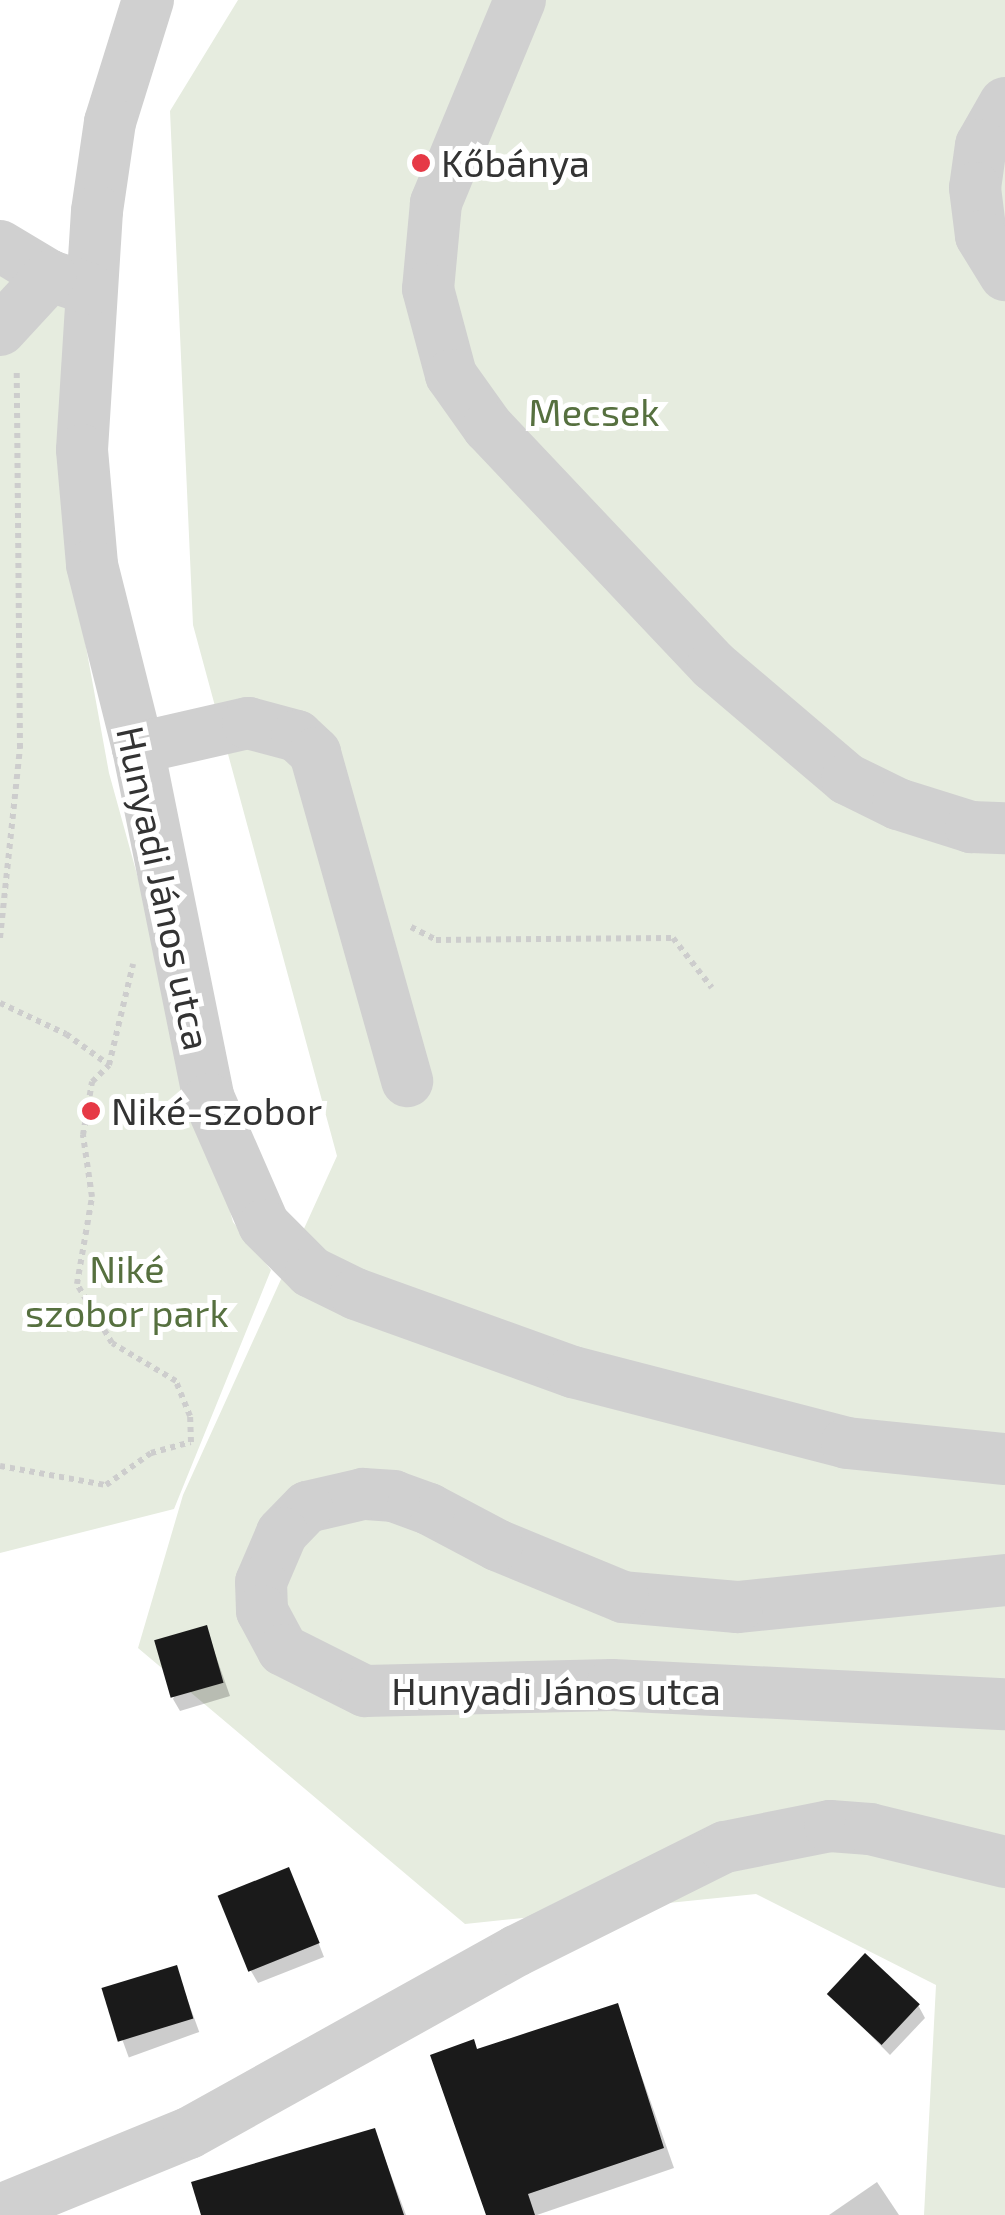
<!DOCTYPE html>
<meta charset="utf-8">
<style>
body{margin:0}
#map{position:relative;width:1005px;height:2215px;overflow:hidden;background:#fff;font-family:"Exo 2",sans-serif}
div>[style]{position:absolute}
.green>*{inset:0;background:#e6ecdf}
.shadow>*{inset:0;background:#0003;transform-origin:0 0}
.building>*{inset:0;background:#1a1a1a;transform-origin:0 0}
.path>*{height:6px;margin-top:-3px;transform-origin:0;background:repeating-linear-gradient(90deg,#cdcdcd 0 5px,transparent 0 10px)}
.minor>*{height:52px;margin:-26px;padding:0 26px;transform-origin:26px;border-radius:26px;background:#d0d0d0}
.dots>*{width:28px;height:28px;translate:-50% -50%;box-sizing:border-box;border:5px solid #fff;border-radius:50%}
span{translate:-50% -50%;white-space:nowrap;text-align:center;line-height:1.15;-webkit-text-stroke:10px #fff;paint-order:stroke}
.poi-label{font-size:38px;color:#333}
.left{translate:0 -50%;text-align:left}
.park-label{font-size:38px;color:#56703f}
.street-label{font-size:38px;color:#333}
</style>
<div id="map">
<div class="green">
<div style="clip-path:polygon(238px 0,1005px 0,1005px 2215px,924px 2215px,936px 1985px,756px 1894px,465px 1924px,138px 1648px,183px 1495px,337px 1156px,193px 625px,170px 111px)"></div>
<div style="clip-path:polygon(0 256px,71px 295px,64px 526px,109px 773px,233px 1222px,271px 1270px,174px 1509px,0 1553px)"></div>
</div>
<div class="shadow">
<div style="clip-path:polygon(206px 1628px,230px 1696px,180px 1711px,173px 1699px)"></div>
<div style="clip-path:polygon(295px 1883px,324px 1957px,258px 1983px,251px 1971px)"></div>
<div style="left:176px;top:1968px;width:68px;height:75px;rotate:70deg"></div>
<div style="clip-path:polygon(830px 1994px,918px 2005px,925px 2018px,890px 2055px)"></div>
<div style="clip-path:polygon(617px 2006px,674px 2168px,537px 2215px,489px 2215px,478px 2052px)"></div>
<div style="clip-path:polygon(374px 2130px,406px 2215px,203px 2215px)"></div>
<div style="clip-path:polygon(877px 2182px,899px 2215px,829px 2215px)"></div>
</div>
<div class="building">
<div style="left:207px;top:1625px;width:60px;height:55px;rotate:74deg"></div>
<div style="left:289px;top:1867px;width:82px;height:77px;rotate:68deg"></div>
<div style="left:865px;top:1953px;width:75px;height:56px;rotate:43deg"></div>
<div style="left:177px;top:1965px;width:56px;height:79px;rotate:73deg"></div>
<div style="clip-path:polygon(618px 2003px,664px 2148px,528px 2194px,535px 2215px,486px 2215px,430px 2055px,474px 2039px,477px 2049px)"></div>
<div style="clip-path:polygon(375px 2128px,404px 2215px,201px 2215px,191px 2182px)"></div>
</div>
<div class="path">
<div style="left:411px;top:927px;width:28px;rotate:27deg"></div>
<div style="left:436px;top:940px;width:237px;rotate:-0.5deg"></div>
<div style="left:673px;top:938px;width:63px;rotate:52deg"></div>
<div style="left:0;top:938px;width:191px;rotate:-84deg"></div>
<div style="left:20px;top:748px;width:378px;rotate:-90.5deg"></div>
<div style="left:0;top:1003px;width:73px;rotate:25.2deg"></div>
<div style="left:66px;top:1034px;width:53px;rotate:35.8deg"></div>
<div style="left:0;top:1466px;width:108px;rotate:10.2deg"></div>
<div style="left:106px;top:1485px;width:55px;rotate:-35.4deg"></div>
<div style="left:151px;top:1453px;width:41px;rotate:-15.4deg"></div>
<div style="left:191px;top:1442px;width:26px;rotate:-92deg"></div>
<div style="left:190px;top:1416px;width:38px;rotate:-112deg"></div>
<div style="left:176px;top:1381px;width:74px;rotate:-149.3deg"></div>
<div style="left:112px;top:1343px;width:69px;rotate:-120.7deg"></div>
<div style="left:77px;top:1284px;width:88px;rotate:-80.2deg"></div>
<div style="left:92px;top:1197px;width:63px;rotate:-98.3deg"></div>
<div style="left:83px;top:1135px;width:54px;rotate:-80.4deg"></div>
<div style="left:92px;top:1082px;width:24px;rotate:-45deg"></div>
<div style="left:109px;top:1065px;width:104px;rotate:-76.6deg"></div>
</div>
<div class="minor">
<div style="left:148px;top:0;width:128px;rotate:107.3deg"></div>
<div style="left:110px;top:122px;width:90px;rotate:98.3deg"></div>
<div style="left:97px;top:211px;width:239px;rotate:93.6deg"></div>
<div style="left:82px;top:450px;width:115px;rotate:85deg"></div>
<div style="left:92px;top:565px;width:189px;rotate:75.9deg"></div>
<div style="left:138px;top:748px;width:358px;rotate:78.6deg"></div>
<div style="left:209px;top:1099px;width:137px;rotate:66.4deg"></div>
<div style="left:264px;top:1225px;width:66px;rotate:45deg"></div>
<div style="left:311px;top:1272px;width:50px;rotate:26.1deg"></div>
<div style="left:356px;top:1294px;width:231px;rotate:19.8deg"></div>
<div style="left:573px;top:1372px;width:283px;rotate:14.5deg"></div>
<div style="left:847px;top:1443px;width:159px;rotate:5.8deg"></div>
<div style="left:520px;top:0;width:220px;rotate:112.5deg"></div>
<div style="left:436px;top:203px;width:86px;rotate:95.3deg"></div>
<div style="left:428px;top:289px;width:89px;rotate:75deg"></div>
<div style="left:451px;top:375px;width:64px;rotate:54.6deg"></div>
<div style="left:488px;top:427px;width:328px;rotate:46.6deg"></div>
<div style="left:713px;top:665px;width:176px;rotate:40.4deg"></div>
<div style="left:847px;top:779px;width:57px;rotate:26.1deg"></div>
<div style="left:898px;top:804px;width:77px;rotate:17.5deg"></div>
<div style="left:971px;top:827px;width:34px;rotate:2deg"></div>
<div style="left:1005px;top:103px;width:48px;rotate:119.7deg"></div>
<div style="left:981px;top:145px;width:43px;rotate:97.9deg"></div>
<div style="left:975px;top:188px;width:48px;rotate:82.9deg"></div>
<div style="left:981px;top:236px;width:46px;rotate:58.4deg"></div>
<div style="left:0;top:246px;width:58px;rotate:31deg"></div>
<div style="left:50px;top:276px;width:42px;rotate:18deg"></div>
<div style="left:0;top:330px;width:74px;rotate:-47.2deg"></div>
<div style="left:138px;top:748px;width:113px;rotate:-12.8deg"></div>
<div style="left:248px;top:723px;width:51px;rotate:14.9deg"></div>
<div style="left:297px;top:736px;width:25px;rotate:43deg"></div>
<div style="left:315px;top:753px;width:341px;rotate:74.3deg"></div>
<div style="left:1005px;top:1580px;width:269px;rotate:174.2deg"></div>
<div style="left:737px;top:1607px;width:114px;rotate:-175deg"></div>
<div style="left:623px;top:1597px;width:136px;rotate:-157.6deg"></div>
<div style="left:497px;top:1545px;width:77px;rotate:-152.1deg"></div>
<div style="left:429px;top:1509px;width:37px;rotate:-160deg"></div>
<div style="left:394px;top:1496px;width:31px;rotate:-176deg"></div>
<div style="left:363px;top:1494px;width:57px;rotate:166.9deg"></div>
<div style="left:307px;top:1507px;width:36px;rotate:134deg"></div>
<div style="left:282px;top:1533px;width:53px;rotate:113.2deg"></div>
<div style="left:261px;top:1582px;width:29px;rotate:88deg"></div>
<div style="left:262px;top:1611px;width:44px;rotate:61.7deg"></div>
<div style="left:283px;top:1650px;width:92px;rotate:26.6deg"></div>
<div style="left:365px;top:1691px;width:247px;rotate:-1.4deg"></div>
<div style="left:612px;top:1685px;width:393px;rotate:2.8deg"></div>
<div style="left:0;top:2210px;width:204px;rotate:-22.2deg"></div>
<div style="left:189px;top:2133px;width:374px;rotate:-29.1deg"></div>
<div style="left:516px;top:1951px;width:233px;rotate:-26.5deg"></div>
<div style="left:725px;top:1847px;width:107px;rotate:-11.3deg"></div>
<div style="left:830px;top:1826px;width:40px;rotate:4.3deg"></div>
<div style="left:870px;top:1829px;width:139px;rotate:13.7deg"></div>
</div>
<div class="dots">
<div style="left:421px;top:163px;background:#e63946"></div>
<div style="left:91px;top:1111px;background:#e63946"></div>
</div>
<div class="poi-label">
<span class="left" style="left:441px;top:163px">Kőbánya</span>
<span class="left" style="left:111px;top:1111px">Niké-szobor</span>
</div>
<div class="park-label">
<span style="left:594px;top:412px">Mecsek</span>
<span style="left:127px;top:1291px">Niké<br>szobor park</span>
</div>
<div class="street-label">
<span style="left:164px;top:888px;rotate:78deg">Hunyadi János utca</span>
<span style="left:556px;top:1691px">Hunyadi János utca</span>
</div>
</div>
